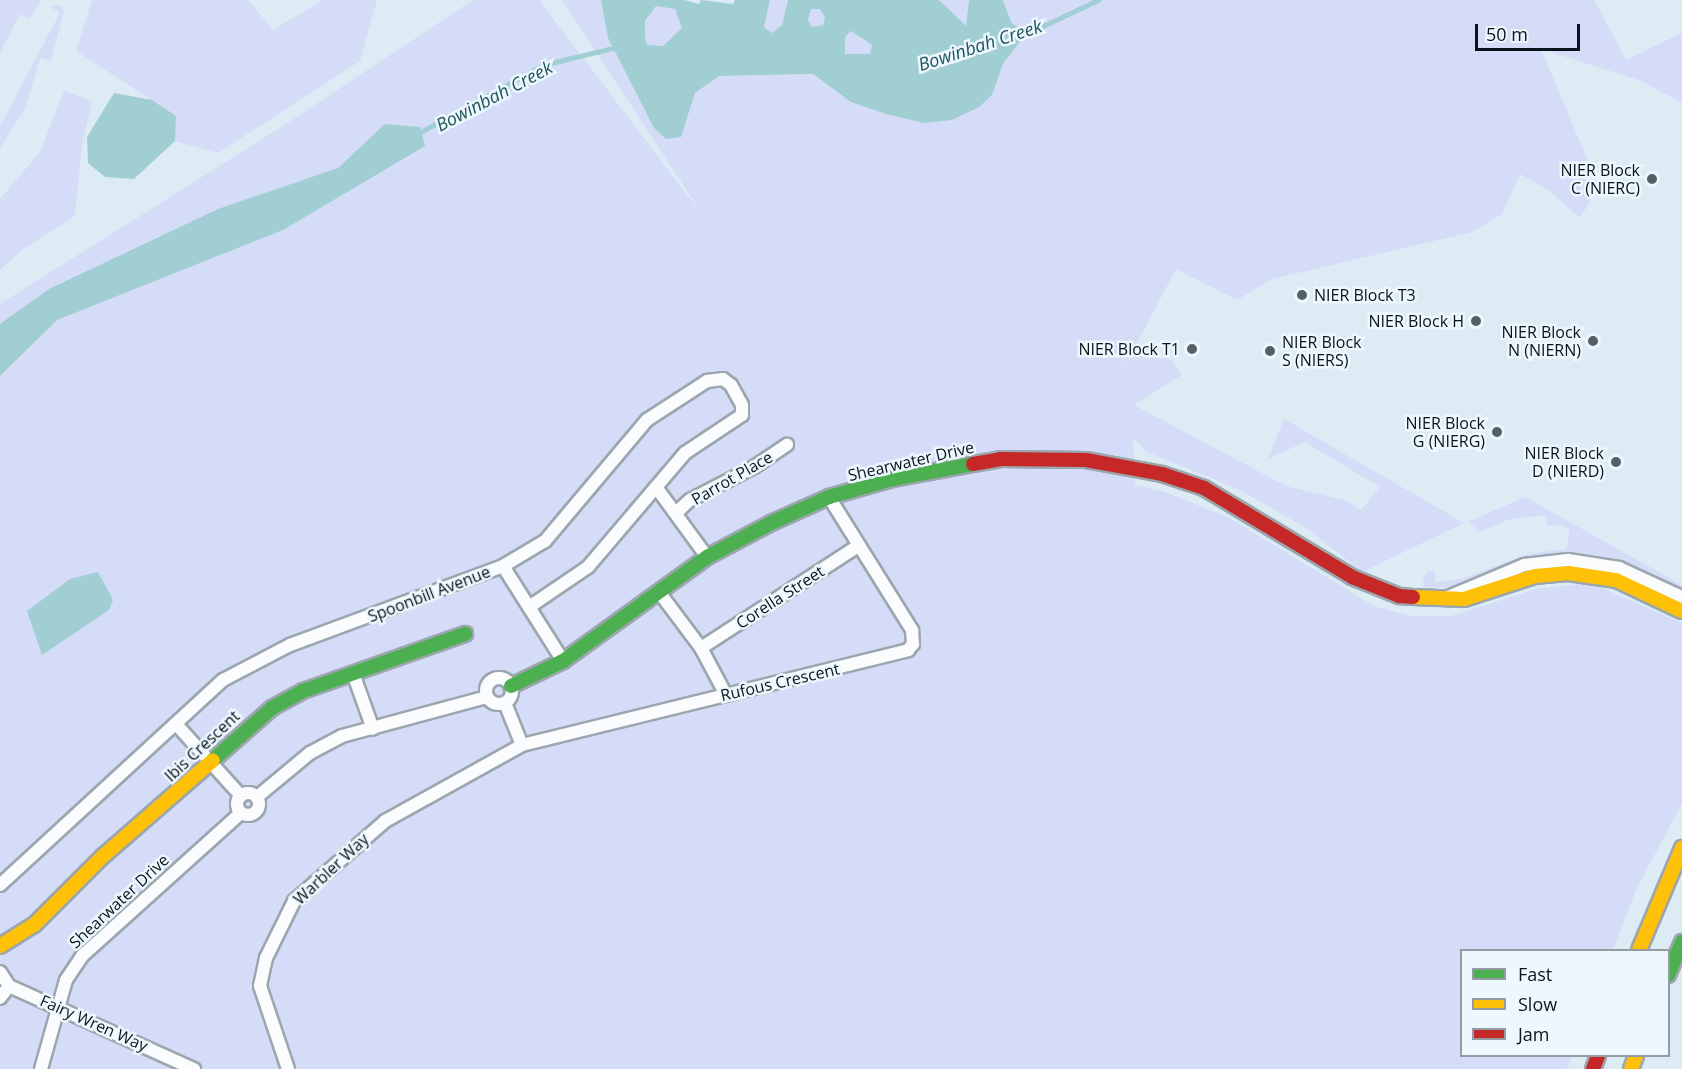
<!DOCTYPE html>
<style>
body{margin:0}
#map{position:relative;width:1682px;height:1069px;overflow:hidden;background:#ddebf5;font-family:"Open Sans",sans-serif}
div>[style]{position:absolute}
.green>*{inset:0;background:#d4dcf7}
.water>*{inset:0;background:#a1ced3}
.stream>*{height:4.5px;margin:-2.25px;padding:0 2.25px;transform-origin:2.25px;border-radius:2.25px;background:#a1ced3}
.roads{filter:drop-shadow(2px 0 #9ca6ae) drop-shadow(-2px 0 #9ca6ae) drop-shadow(0 2px #9ca6ae) drop-shadow(0 -2px #9ca6ae)}
.street>*{height:12px;margin:-6px;padding:0 6px;transform-origin:6px;border-radius:6px;background:#fafcfe}
.street>.ring{margin:-6px;padding:0;box-sizing:content-box;background:none;border:12px solid #fafcfe;border-radius:50%}
.fast>*{height:14px;margin:-7px;padding:0 7px;transform-origin:7px;border-radius:7px;background:#4caf50}
.slow>*{height:14px;margin:-7px;padding:0 7px;transform-origin:7px;border-radius:7px;background:#ffc107}
.jam>*{height:14px;margin:-7px;padding:0 7px;transform-origin:7px;border-radius:7px;background:#c62828}
.dots>*{width:16px;height:16px;translate:-50% -50%;box-sizing:border-box;border:3px solid #edf7fe;border-radius:50%}
span{translate:-50% -50%;white-space:nowrap;text-align:center;line-height:1.15;-webkit-text-stroke:5px #edf7fe;paint-order:stroke}
.poi-label{font-size:16px;color:#0b141a}
.right{translate:-100% -50%;text-align:right}
.left{translate:0 -50%;text-align:left}
.street-label{font-size:16px;color:#0b141a}
.water-label{font-size:18px;color:#215557;font-style:italic}
.legend{position:absolute;left:1460px;top:949px;width:210px;height:108px;box-sizing:border-box;background:#edf7fe;border:2px solid #939ca3;margin:0;padding:8px 10px;list-style:none;font-size:18px;color:#0b141a}
.legend li{display:flex;align-items:center;gap:12px;height:30px}
.legend b{width:30px;border:2px solid #939ca3}
.scale{position:absolute;left:1475px;top:24px;width:105px;height:27px;box-sizing:border-box;border:3px solid #0b141a;border-top:0;padding-left:8px;font-size:18px;line-height:21px;white-space:nowrap;color:#0b141a;-webkit-text-stroke:4px #edf7fe;paint-order:stroke}
</style>
<div id="map">
<div class="green">
<div style="clip-path:polygon(0 0,41px 0,30px 19px,20px 14px,0 53px)"></div>
<div style="clip-path:polygon(92px 0,248px 0,273px 30px,323px 0,377px 0,360px 61px,218px 153px,175px 141px,176px 116px,76px 51px)"></div>
<div style="clip-path:polygon(473px 0,539px 0,704px 217px,562px 0,601px 0,608px 38px,654px 128px,681px 137px,695px 93px,719px 76px,813px 74px,851px 102px,924px 123px,992px 95px,1003px 64px,1025px 35px,1011px 22px,1003px 0,1594px 0,1626px 60px,1682px 33px,1682px 103px,1641px 81px,1541px 49px,1599px 187px,1580px 218px,1548px 190px,1520px 174px,1502px 214px,1472px 232px,1272px 279px,1237px 300px,1176px 269px,1107px 400px,1138px 343px,1172px 361px,1182px 375px,1134px 405px,1286px 486px,1347px 501px,1361px 510px,1380px 487px,1305px 442px,1268px 459px,1284px 419px,1464px 523px,1362px 572px,1309px 530px,1242px 491px,1147px 452px,1133px 438px,1135px 485px,1165px 492px,1228px 517px,1374px 606px,1411px 616px,1451px 616px,1536px 589px,1578px 584px,1600px 587px,1682px 623px,1682px 803px,1636px 890px,1613px 950px,1462px 950px,1462px 1056px,1572px 1056px,1567px 1069px,0 1069px,0 304px,286px 124px)"></div>
<div style="clip-path:polygon(770px 0,788px 0,782px 25px,772px 33px,764px 27px)"></div>
<div style="clip-path:polygon(939px 0,969px 0,966px 27px)"></div>
<div style="clip-path:polygon(54px 5px,60px 5px,64px 11px,51px 61px,40px 58px,25px 109px,0 148px,0 126px,60px 13px,51px 7px)"></div>
<div style="clip-path:polygon(656px 6px,675px 9px,683px 28px,663px 46px,647px 45px,645px 37px,645px 21px)"></div>
<div style="clip-path:polygon(811px 9px,820px 9px,825px 18px,823px 25px,812px 27px,808px 20px)"></div>
<div style="clip-path:polygon(851px 31px,872px 45px,870px 54px,845px 54px,845px 37px)"></div>
<div style="clip-path:polygon(64px 91px,92px 101px,82px 146px,75px 216px,22px 250px,0 270px,0 199px,40px 152px)"></div>
<div style="clip-path:polygon(1525px 497px,1682px 585px,1682px 593px,1637px 568px,1578px 555px,1562px 555px,1454px 588px,1424px 587px,1423px 579px,1428px 571px,1434px 571px,1436px 582px,1461px 579px,1528px 554px,1566px 549px,1570px 530px,1562px 525px,1547px 526px,1545px 515px,1510px 519px,1480px 532px,1468px 522px)"></div>
</div>
<div class="water">
<div style="clip-path:polygon(evenodd,601px 0,684px 0,699px 4px,701px 0,733px 4px,735px 0,770px 0,764px 27px,772px 33px,782px 25px,788px 0,939px 0,966px 26px,969px 0,1003px 0,1011px 22px,1025px 35px,1003px 64px,992px 95px,979px 107px,952px 120px,924px 123px,886px 114px,851px 102px,813px 74px,719px 76px,695px 93px,681px 137px,666px 139px,654px 128px,608px 38px,601px 0,656px 6px,675px 9px,682px 28px,663px 46px,647px 45px,645px 37px,645px 21px,656px 6px,601px 0,811px 9px,820px 9px,825px 18px,823px 25px,812px 27px,808px 20px,811px 9px,601px 0,851px 31px,872px 45px,870px 54px,845px 54px,845px 37px,851px 31px)"></div>
<div style="clip-path:polygon(114px 93px,152px 100px,176px 116px,175px 141px,134px 179px,105px 177px,88px 163px,87px 137px)"></div>
<div style="clip-path:polygon(385px 124px,420px 127px,425px 146px,283px 230px,57px 320px,0 376px,0 324px,49px 289px,218px 209px,338px 168px)"></div>
<div style="clip-path:polygon(98px 572px,113px 600px,109px 610px,42px 655px,27px 611px,70px 579px)"></div>
</div>
<div class="stream">
<div style="left:1022px;top:36px;width:84px;rotate:-25.3deg"></div>
<div style="left:417px;top:134px;width:144px;rotate:-28.7deg"></div>
<div style="left:543px;top:65px;width:76px;rotate:-13.7deg"></div>
</div>
<div class="roads">
<div class="street">
<div style="left:656px;top:487px;width:87px;rotate:53.9deg"></div>
<div style="left:677px;top:512px;width:18px;rotate:-43deg"></div>
<div style="left:690px;top:500px;width:72px;rotate:-27.3deg"></div>
<div style="left:754px;top:467px;width:40px;rotate:-34deg"></div>
<div style="left:503px;top:566px;width:112px;rotate:57.7deg"></div>
<div style="left:659px;top:592px;width:70px;rotate:53.1deg"></div>
<div style="left:701px;top:648px;width:53px;rotate:62deg"></div>
<div style="left:1448px;top:597px;width:82px;rotate:-22.8deg"></div>
<div style="left:1524px;top:565px;width:44px;rotate:-6.5deg"></div>
<div style="left:1568px;top:560px;width:52px;rotate:8.9deg"></div>
<div style="left:1619px;top:568px;width:69px;rotate:24.7deg"></div>
<div style="left:701px;top:648px;width:187px;rotate:-33deg"></div>
<div style="left:354px;top:676px;width:56px;rotate:70.3deg"></div>
<div class="ring" style="left:486px;top:678px;width:14px;height:14px"></div>
<div style="left:505px;top:703px;width:45px;rotate:68deg"></div>
<div style="left:176px;top:724px;width:97px;rotate:47.9deg"></div>
<div class="ring" style="left:237px;top:793px;width:10px;height:10px"></div>
<div style="left:257px;top:797px;width:69px;rotate:-39.7deg"></div>
<div style="left:310px;top:753px;width:36px;rotate:-28deg"></div>
<div style="left:342px;top:736px;width:150px;rotate:-15.1deg"></div>
<div style="left:0;top:885px;width:303px;rotate:-42.6deg"></div>
<div style="left:223px;top:680px;width:76px;rotate:-27.6deg"></div>
<div style="left:290px;top:645px;width:227px;rotate:-20.3deg"></div>
<div style="left:503px;top:566px;width:49px;rotate:-30.8deg"></div>
<div style="left:545px;top:541px;width:158px;rotate:-49.9deg"></div>
<div style="left:647px;top:420px;width:72px;rotate:-33deg"></div>
<div style="left:707px;top:381px;width:16px;rotate:-7deg"></div>
<div style="left:723px;top:379px;width:10px;rotate:37deg"></div>
<div style="left:731px;top:385px;width:23px;rotate:61deg"></div>
<div style="left:742px;top:405px;width:10px;rotate:90deg"></div>
<div style="left:742px;top:415px;width:69px;rotate:146.3deg"></div>
<div style="left:685px;top:453px;width:150px;rotate:130.4deg"></div>
<div style="left:588px;top:567px;width:71px;rotate:145.9deg"></div>
<div style="left:0;top:972px;width:17px;rotate:57deg"></div>
<div style="left:9px;top:986px;width:203px;rotate:24.2deg"></div>
<div style="left:0;top:998px;width:15px;rotate:-53deg"></div>
<div style="left:41px;top:1069px;width:92px;rotate:-74.3deg"></div>
<div style="left:66px;top:980px;width:29px;rotate:-56deg"></div>
<div style="left:82px;top:956px;width:214px;rotate:-42deg"></div>
<div style="left:288px;top:1069px;width:88px;rotate:-108.6deg"></div>
<div style="left:260px;top:986px;width:29px;rotate:-78deg"></div>
<div style="left:266px;top:958px;width:64px;rotate:-63.8deg"></div>
<div style="left:294px;top:901px;width:121px;rotate:-41.3deg"></div>
<div style="left:385px;top:821px;width:157px;rotate:-29deg"></div>
<div style="left:522px;top:745px;width:398px;rotate:-13.8deg"></div>
<div style="left:908px;top:650px;width:8px;rotate:-50deg"></div>
<div style="left:913px;top:644px;width:14px;rotate:-94deg"></div>
<div style="left:912px;top:630px;width:157px;rotate:-122deg"></div>
</div>
<div class="fast">
<div style="left:511px;top:686px;width:58px;rotate:-25.7deg"></div>
<div style="left:563px;top:661px;width:178px;rotate:-35.8deg"></div>
<div style="left:707px;top:557px;width:72px;rotate:-28deg"></div>
<div style="left:771px;top:523px;width:64px;rotate:-24.1deg"></div>
<div style="left:829px;top:497px;width:66px;rotate:-15.9deg"></div>
<div style="left:892px;top:479px;width:82px;rotate:-10.5deg"></div>
<div style="left:213px;top:760px;width:79px;rotate:-41.4deg"></div>
<div style="left:272px;top:708px;width:35px;rotate:-29deg"></div>
<div style="left:303px;top:691px;width:172px;rotate:-19.4deg"></div>
<div style="left:1668px;top:975px;width:36px;rotate:-67deg"></div>
</div>
<div class="slow">
<div style="left:1413px;top:597px;width:51px;rotate:2.2deg"></div>
<div style="left:1464px;top:599px;width:75px;rotate:-17.9deg"></div>
<div style="left:1535px;top:576px;width:33px;rotate:-5deg"></div>
<div style="left:1568px;top:573px;width:49px;rotate:8.3deg"></div>
<div style="left:1616px;top:580px;width:73px;rotate:25.2deg"></div>
<div style="left:0;top:946px;width:40px;rotate:-32deg"></div>
<div style="left:34px;top:925px;width:96px;rotate:-45deg"></div>
<div style="left:102px;top:857px;width:147px;rotate:-41.1deg"></div>
<div style="left:1639px;top:950px;width:111px;rotate:-67.1deg"></div>
<div style="left:1631px;top:1069px;width:14px;rotate:-69deg"></div>
</div>
<div class="jam">
<div style="left:973px;top:464px;width:27px;rotate:-10deg"></div>
<div style="left:1000px;top:459px;width:86px;rotate:0.7deg"></div>
<div style="left:1086px;top:460px;width:77px;rotate:10.4deg"></div>
<div style="left:1162px;top:474px;width:44px;rotate:18.4deg"></div>
<div style="left:1204px;top:488px;width:173px;rotate:31deg"></div>
<div style="left:1352px;top:577px;width:51px;rotate:22deg"></div>
<div style="left:1399px;top:596px;width:14px;rotate:4deg"></div>
<div style="left:1593px;top:1069px;width:14px;rotate:-69deg"></div>
</div>
</div>
<div class="dots">
<div style="left:1652px;top:179px;background:#545f67"></div>
<div style="left:1302px;top:295px;background:#545f67"></div>
<div style="left:1476px;top:321px;background:#545f67"></div>
<div style="left:1593px;top:341px;background:#545f67"></div>
<div style="left:1192px;top:349px;background:#545f67"></div>
<div style="left:1270px;top:351px;background:#545f67"></div>
<div style="left:1497px;top:432px;background:#545f67"></div>
<div style="left:1616px;top:462px;background:#545f67"></div>
</div>
<div class="poi-label">
<span class="right" style="left:1640px;top:179px">NIER Block<br>C (NIERC)</span>
<span class="left" style="left:1314px;top:295px">NIER Block T3</span>
<span class="right" style="left:1464px;top:321px">NIER Block H</span>
<span class="right" style="left:1581px;top:341px">NIER Block<br>N (NIERN)</span>
<span class="left" style="left:1282px;top:351px">NIER Block<br>S (NIERS)</span>
<span class="right" style="left:1180px;top:349px">NIER Block T1</span>
<span class="right" style="left:1485px;top:432px">NIER Block<br>G (NIERG)</span>
<span class="right" style="left:1604px;top:462px">NIER Block<br>D (NIERD)</span>
</div>
<div class="street-label">
<span style="left:911px;top:461px;rotate:-13deg">Shearwater Drive</span>
<span style="left:732px;top:478px;rotate:-30deg">Parrot Place</span>
<span style="left:429px;top:594px;rotate:-21deg">Spoonbill Avenue</span>
<span style="left:780px;top:597px;rotate:-33deg">Corella Street</span>
<span style="left:780px;top:682px;rotate:-13deg">Rufous Crescent</span>
<span style="left:202px;top:746px;rotate:-43deg">Ibis Crescent</span>
<span style="left:331px;top:869px;rotate:-43deg">Warbler Way</span>
<span style="left:119px;top:901px;rotate:-43deg">Shearwater Drive</span>
<span style="left:94px;top:1023px;rotate:24deg">Fairy Wren Way</span>
</div>
<div class="water-label">
<span style="left:980px;top:45px;rotate:-18deg">Bowinbah Creek</span>
<span style="left:494px;top:96px;rotate:-28deg">Bowinbah Creek</span>
</div>
<ul class="legend">
<li><b style="height:8px;background:#4caf50"></b>Fast</li>
<li><b style="height:8px;background:#ffc107"></b>Slow</li>
<li><b style="height:8px;background:#c62828"></b>Jam</li>
</ul>
<div class="scale">50 m</div>
</div>
